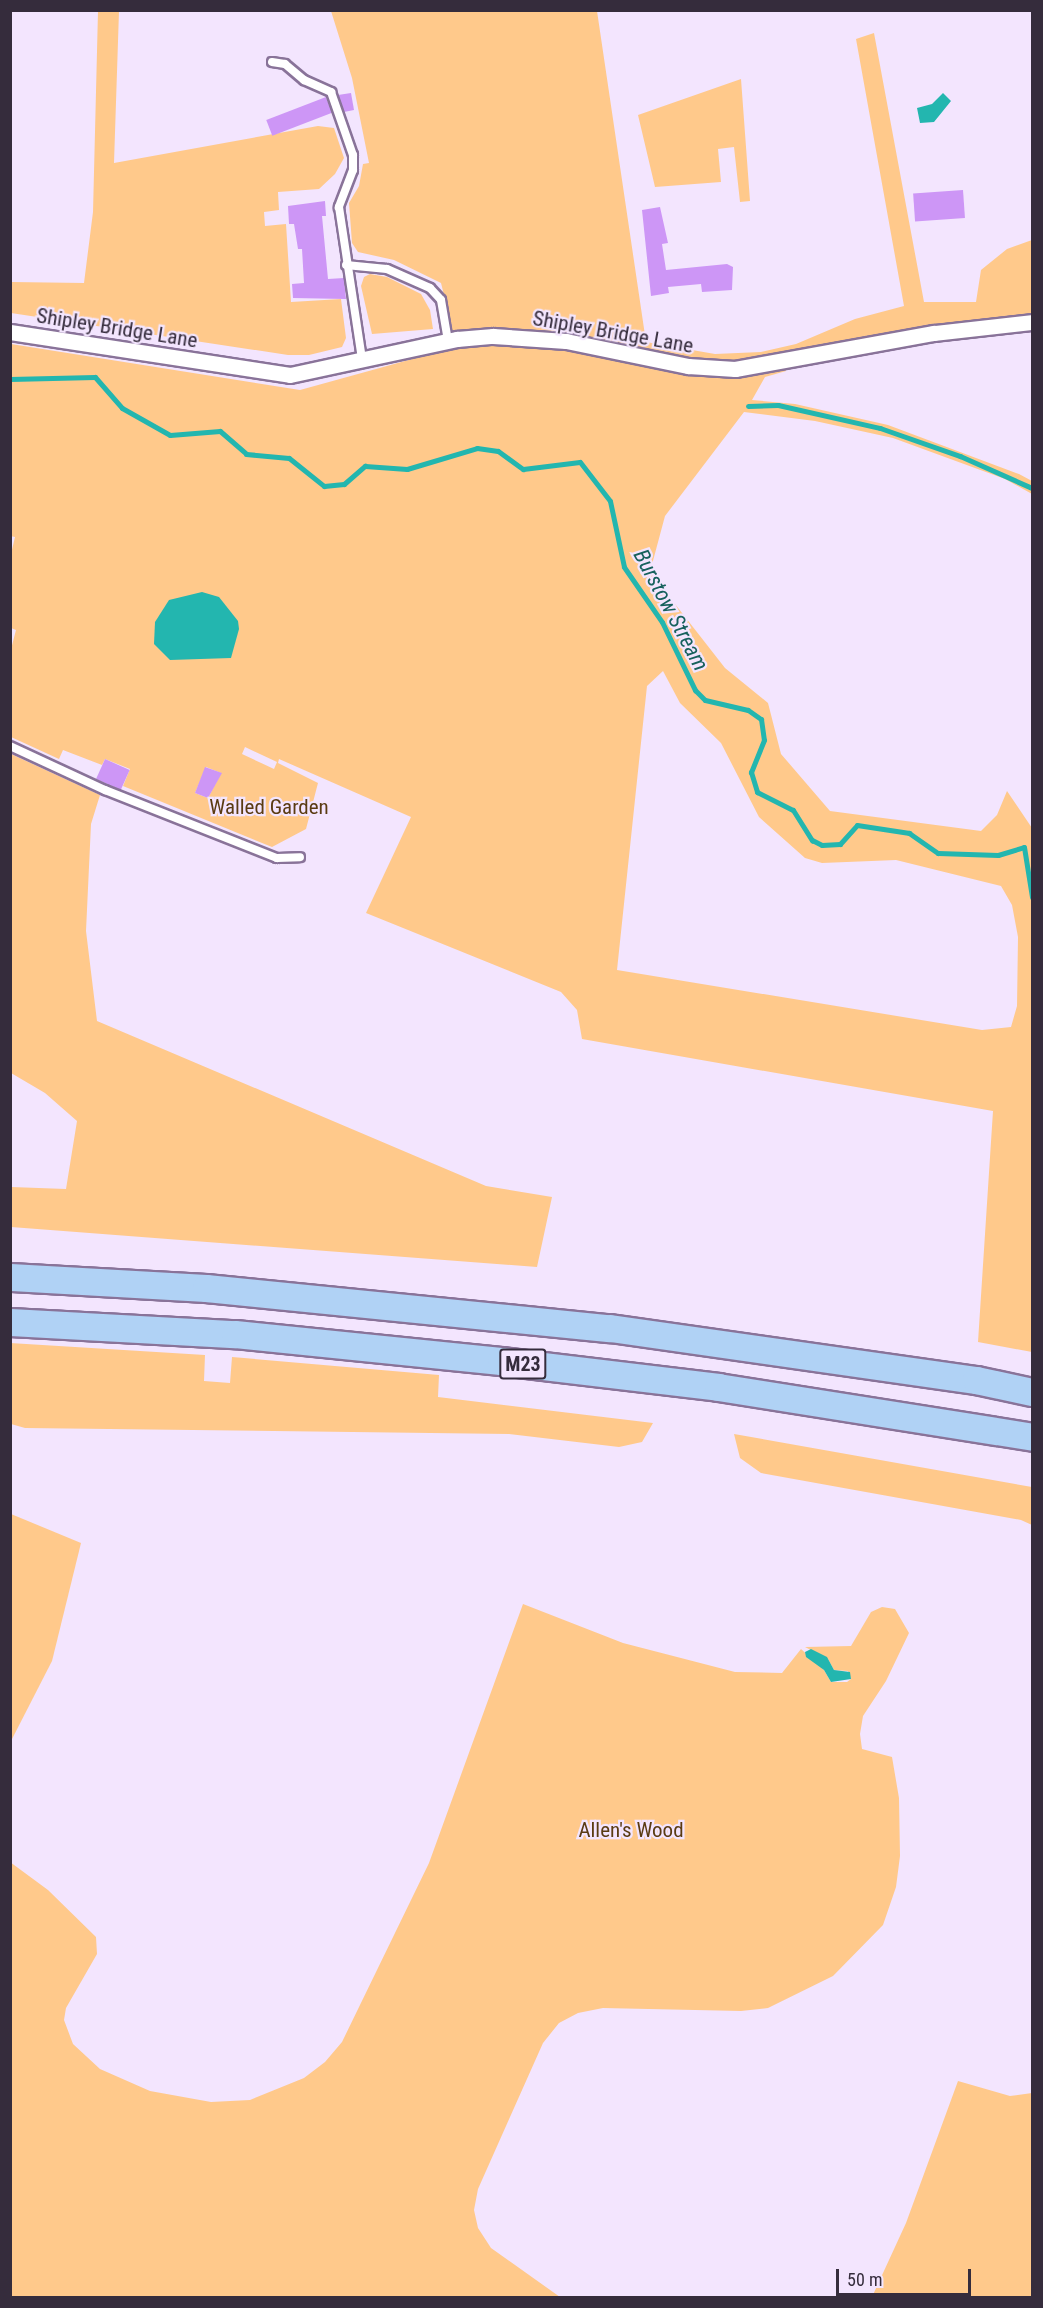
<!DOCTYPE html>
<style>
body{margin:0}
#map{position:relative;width:1043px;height:2308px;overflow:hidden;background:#f3e5fe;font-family:"Roboto Condensed",sans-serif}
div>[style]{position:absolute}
.green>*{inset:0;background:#ffc98b}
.water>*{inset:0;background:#23b6af}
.stream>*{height:5px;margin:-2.5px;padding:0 2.5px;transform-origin:2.5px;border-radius:2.5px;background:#23b6af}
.building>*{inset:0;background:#cd96f6;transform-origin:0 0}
.roads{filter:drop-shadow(2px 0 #897399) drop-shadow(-2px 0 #897399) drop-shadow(0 2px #897399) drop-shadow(0 -2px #897399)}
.lane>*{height:8px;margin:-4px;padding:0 4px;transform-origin:4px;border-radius:4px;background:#fff}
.street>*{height:15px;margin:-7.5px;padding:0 7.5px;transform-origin:7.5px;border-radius:7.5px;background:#fff}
.highway>*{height:27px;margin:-13.5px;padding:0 13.5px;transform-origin:13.5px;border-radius:13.5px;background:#b0d2f5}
span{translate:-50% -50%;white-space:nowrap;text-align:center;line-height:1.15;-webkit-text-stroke:4.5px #f3e5fe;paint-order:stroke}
.shield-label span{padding:2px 4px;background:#f3e5fe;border:2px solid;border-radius:4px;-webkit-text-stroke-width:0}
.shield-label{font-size:20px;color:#352c3c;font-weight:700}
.street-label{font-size:21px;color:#352c3c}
.park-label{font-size:21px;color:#5a3b12}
.water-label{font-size:22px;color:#17615d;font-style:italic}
.frame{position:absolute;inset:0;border:12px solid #352c3c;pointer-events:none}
.scale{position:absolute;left:836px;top:2269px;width:135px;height:27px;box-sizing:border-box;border:3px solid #352c3c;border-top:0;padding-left:8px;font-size:18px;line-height:21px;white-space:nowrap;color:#352c3c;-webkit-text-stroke:4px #f3e5fe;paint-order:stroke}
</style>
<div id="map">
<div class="green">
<div style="clip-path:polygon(98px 11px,119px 11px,114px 163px,318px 126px,334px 128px,344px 158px,335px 174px,319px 189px,278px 192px,279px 210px,264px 212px,265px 226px,286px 224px,291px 302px,341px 299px,346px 338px,342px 347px,309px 355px,288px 355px,11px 313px,11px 282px,84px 283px,93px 212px)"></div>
<div style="clip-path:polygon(evenodd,331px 11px,597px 11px,646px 342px,715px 354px,761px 352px,796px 344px,855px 319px,904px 306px,856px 39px,874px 33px,924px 302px,976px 302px,981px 270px,1007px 249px,1032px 240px,1032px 317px,783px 358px,786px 371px,765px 377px,752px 400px,795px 404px,888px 425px,1019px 474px,1032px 481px,1032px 494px,1005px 479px,893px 438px,815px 421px,744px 412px,665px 516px,650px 572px,725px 668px,768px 703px,781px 754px,830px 811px,981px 831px,997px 815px,1007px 791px,1032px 828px,1032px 1352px,978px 1342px,993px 1111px,582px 1039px,577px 1010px,561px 992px,366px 913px,411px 817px,279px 759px,278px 763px,318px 783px,306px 829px,272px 847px,123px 786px,130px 769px,105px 759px,102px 765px,63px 750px,59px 759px,11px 737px,10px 653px,16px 630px,11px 628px,10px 558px,15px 537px,10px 536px,11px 344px,300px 390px,434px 353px,452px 327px,441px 283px,394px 260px,358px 252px,352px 243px,349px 203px,359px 186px,363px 164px,369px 163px,352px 78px,331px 11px,663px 671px,680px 703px,721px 743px,759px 817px,805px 858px,822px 863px,896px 860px,1001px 886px,1012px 905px,1018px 937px,1017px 1006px,1011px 1027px,982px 1030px,617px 970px,647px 686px,663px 671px,331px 11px,245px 747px,277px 762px,274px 769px,242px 754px,245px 747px,331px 11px,206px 767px,221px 773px,208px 798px,195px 793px,206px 767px)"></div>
<div style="clip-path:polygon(741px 79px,750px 201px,740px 202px,734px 147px,718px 149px,721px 182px,655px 187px,638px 115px)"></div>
<div style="clip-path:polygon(370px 274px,387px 277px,421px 294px,430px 310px,433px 329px,372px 334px,361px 286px,364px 277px)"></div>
<div style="clip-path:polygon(11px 754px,100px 795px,91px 824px,86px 931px,97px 1021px,486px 1186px,552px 1197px,537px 1267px,11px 1227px,11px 1187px,66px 1189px,77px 1121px,45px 1093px,11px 1073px)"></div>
<div style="clip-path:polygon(10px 1343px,205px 1355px,204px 1381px,230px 1383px,232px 1357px,439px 1375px,438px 1397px,653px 1423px,642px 1442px,619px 1447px,509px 1434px,25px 1428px,11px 1424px)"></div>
<div style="clip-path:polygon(734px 1434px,1032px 1487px,1032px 1525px,1021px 1520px,761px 1473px,740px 1458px)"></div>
<div style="clip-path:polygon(11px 1514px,81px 1543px,52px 1661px,11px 1741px)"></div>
<div style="clip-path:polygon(523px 1604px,623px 1643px,735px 1672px,782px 1673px,801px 1649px,824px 1670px,831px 1682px,847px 1682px,851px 1679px,848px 1671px,834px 1670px,828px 1659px,805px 1647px,851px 1646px,871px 1612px,882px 1607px,895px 1609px,909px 1633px,886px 1681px,863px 1716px,860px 1734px,862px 1749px,892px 1757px,899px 1798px,900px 1856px,896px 1887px,883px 1925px,833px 1976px,768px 2008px,741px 2011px,603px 2008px,578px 2013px,559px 2023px,543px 2043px,478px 2189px,474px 2210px,478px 2228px,491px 2248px,560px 2297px,11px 2297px,10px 1862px,48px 1890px,96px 1937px,97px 1954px,66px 2008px,64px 2020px,73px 2044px,100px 2069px,150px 2091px,211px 2102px,250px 2100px,304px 2078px,325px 2062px,342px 2042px,429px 1863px)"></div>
<div style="clip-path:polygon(958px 2081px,1010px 2096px,1032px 2093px,1032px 2297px,872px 2297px,906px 2223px)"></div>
</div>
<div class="water">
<div style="clip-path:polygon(943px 93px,951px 101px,934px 122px,920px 123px,917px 108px,932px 104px)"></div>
<div style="clip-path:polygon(202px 592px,219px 597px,238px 621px,239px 629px,231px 658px,170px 660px,154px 644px,155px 622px,169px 600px)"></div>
<div style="clip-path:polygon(811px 1649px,827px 1657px,834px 1670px,850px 1672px,851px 1679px,831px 1682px,824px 1670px,806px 1657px,805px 1652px)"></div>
</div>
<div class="stream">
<div style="left:10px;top:379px;width:85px;rotate:-1.3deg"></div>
<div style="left:95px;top:377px;width:41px;rotate:48.9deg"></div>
<div style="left:122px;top:408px;width:55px;rotate:29.4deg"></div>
<div style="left:170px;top:435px;width:50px;rotate:-4.6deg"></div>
<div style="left:220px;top:431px;width:35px;rotate:41deg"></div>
<div style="left:246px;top:454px;width:43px;rotate:5.3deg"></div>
<div style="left:289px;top:458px;width:45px;rotate:38.7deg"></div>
<div style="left:324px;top:486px;width:20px;rotate:-6deg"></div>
<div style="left:344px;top:484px;width:28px;rotate:-41deg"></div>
<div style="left:365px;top:466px;width:42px;rotate:4.1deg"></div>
<div style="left:407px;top:469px;width:73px;rotate:-16.7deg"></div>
<div style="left:477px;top:448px;width:21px;rotate:8deg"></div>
<div style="left:498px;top:451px;width:31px;rotate:36deg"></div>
<div style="left:523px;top:469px;width:57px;rotate:-7deg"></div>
<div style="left:580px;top:462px;width:49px;rotate:52.4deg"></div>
<div style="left:610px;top:501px;width:67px;rotate:78deg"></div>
<div style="left:624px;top:567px;width:67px;rotate:55.4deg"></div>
<div style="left:662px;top:622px;width:76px;rotate:64.1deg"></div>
<div style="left:695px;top:690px;width:14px;rotate:45deg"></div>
<div style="left:705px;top:700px;width:44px;rotate:13.1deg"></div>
<div style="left:748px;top:710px;width:16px;rotate:35deg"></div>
<div style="left:761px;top:719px;width:21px;rotate:82deg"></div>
<div style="left:764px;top:740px;width:35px;rotate:112deg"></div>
<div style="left:751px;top:772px;width:21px;rotate:73deg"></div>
<div style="left:757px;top:792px;width:40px;rotate:26.6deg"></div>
<div style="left:793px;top:810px;width:36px;rotate:58deg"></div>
<div style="left:812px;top:840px;width:11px;rotate:27deg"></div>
<div style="left:822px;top:845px;width:18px;rotate:-3deg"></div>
<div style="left:840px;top:844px;width:25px;rotate:-48deg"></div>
<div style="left:857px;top:825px;width:53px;rotate:8.7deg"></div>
<div style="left:909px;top:833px;width:35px;rotate:35deg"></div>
<div style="left:938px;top:853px;width:60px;rotate:1.9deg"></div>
<div style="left:998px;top:855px;width:27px;rotate:-17deg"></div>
<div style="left:1024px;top:847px;width:51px;rotate:80.9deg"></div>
<div style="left:748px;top:406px;width:30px;rotate:-2deg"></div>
<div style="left:778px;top:405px;width:105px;rotate:12.7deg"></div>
<div style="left:880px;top:428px;width:85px;rotate:19.3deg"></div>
<div style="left:960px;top:456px;width:79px;rotate:24deg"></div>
</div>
<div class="building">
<div style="clip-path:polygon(351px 93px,354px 110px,344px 112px,338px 95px)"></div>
<div style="left:326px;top:97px;width:17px;height:64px;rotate:69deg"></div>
<div style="left:963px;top:190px;width:28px;height:50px;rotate:86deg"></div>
<div style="clip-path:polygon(325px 201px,326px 216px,322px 216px,328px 279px,344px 278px,346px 299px,293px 298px,292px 284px,304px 283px,302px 249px,298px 249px,294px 224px,289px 224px,288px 206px)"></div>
<div style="clip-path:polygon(660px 207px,668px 243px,662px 244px,666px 270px,727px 264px,733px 267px,732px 290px,702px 292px,701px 284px,668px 287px,669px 293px,651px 296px,642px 210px)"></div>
<div style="left:105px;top:759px;width:27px;height:22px;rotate:24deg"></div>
<div style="clip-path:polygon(205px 767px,222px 773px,208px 798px,195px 793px)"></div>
</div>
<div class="roads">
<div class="lane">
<div style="left:272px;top:62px;width:13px;rotate:9deg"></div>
<div style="left:285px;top:64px;width:25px;rotate:40deg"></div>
<div style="left:304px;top:80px;width:30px;rotate:24deg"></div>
<div style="left:331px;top:92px;width:67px;rotate:70.8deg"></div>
<div style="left:353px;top:155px;width:15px;rotate:90deg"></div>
<div style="left:353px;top:170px;width:40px;rotate:111deg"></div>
<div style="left:339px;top:207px;width:154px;rotate:81.4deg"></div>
<div style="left:346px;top:265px;width:41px;rotate:5.6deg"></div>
<div style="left:387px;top:269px;width:47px;rotate:23.8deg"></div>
<div style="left:430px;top:288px;width:16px;rotate:47deg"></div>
<div style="left:441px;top:300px;width:42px;rotate:80.3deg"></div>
<div style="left:10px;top:746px;width:105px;rotate:24.9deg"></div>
<div style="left:105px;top:790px;width:185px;rotate:21.6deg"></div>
<div style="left:277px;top:858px;width:23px;rotate:-2deg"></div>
</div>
<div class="street">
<div style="left:10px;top:332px;width:283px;rotate:8.7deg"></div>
<div style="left:290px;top:375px;width:171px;rotate:-12.2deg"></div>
<div style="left:457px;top:339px;width:36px;rotate:-5deg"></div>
<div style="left:493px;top:336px;width:73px;rotate:3.9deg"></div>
<div style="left:566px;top:341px;width:125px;rotate:11.6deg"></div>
<div style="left:688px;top:366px;width:47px;rotate:3.7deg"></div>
<div style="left:735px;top:369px;width:202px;rotate:-10.3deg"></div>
<div style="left:934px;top:333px;width:99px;rotate:-6.4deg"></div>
</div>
<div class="highway">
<div style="left:10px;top:1277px;width:196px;rotate:3.2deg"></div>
<div style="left:206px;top:1288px;width:406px;rotate:5.7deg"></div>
<div style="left:610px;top:1328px;width:370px;rotate:8.1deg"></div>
<div style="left:976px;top:1380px;width:57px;rotate:12.1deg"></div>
<div style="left:10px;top:1322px;width:225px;rotate:3.1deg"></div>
<div style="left:235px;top:1334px;width:267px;rotate:5.8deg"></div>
<div style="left:501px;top:1361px;width:219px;rotate:6.8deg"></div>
<div style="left:718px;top:1387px;width:318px;rotate:9deg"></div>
</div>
</div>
<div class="shield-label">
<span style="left:523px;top:1364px">M23</span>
</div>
<div class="street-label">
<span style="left:117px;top:328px;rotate:9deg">Shipley Bridge Lane</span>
<span style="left:613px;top:332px;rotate:10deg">Shipley Bridge Lane</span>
</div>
<div class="park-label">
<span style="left:269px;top:807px">Walled Garden</span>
<span style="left:631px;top:1830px">Allen's Wood</span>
</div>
<div class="water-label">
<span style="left:671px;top:610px;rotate:62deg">Burstow Stream</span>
</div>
<div class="frame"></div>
<div class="scale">50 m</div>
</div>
